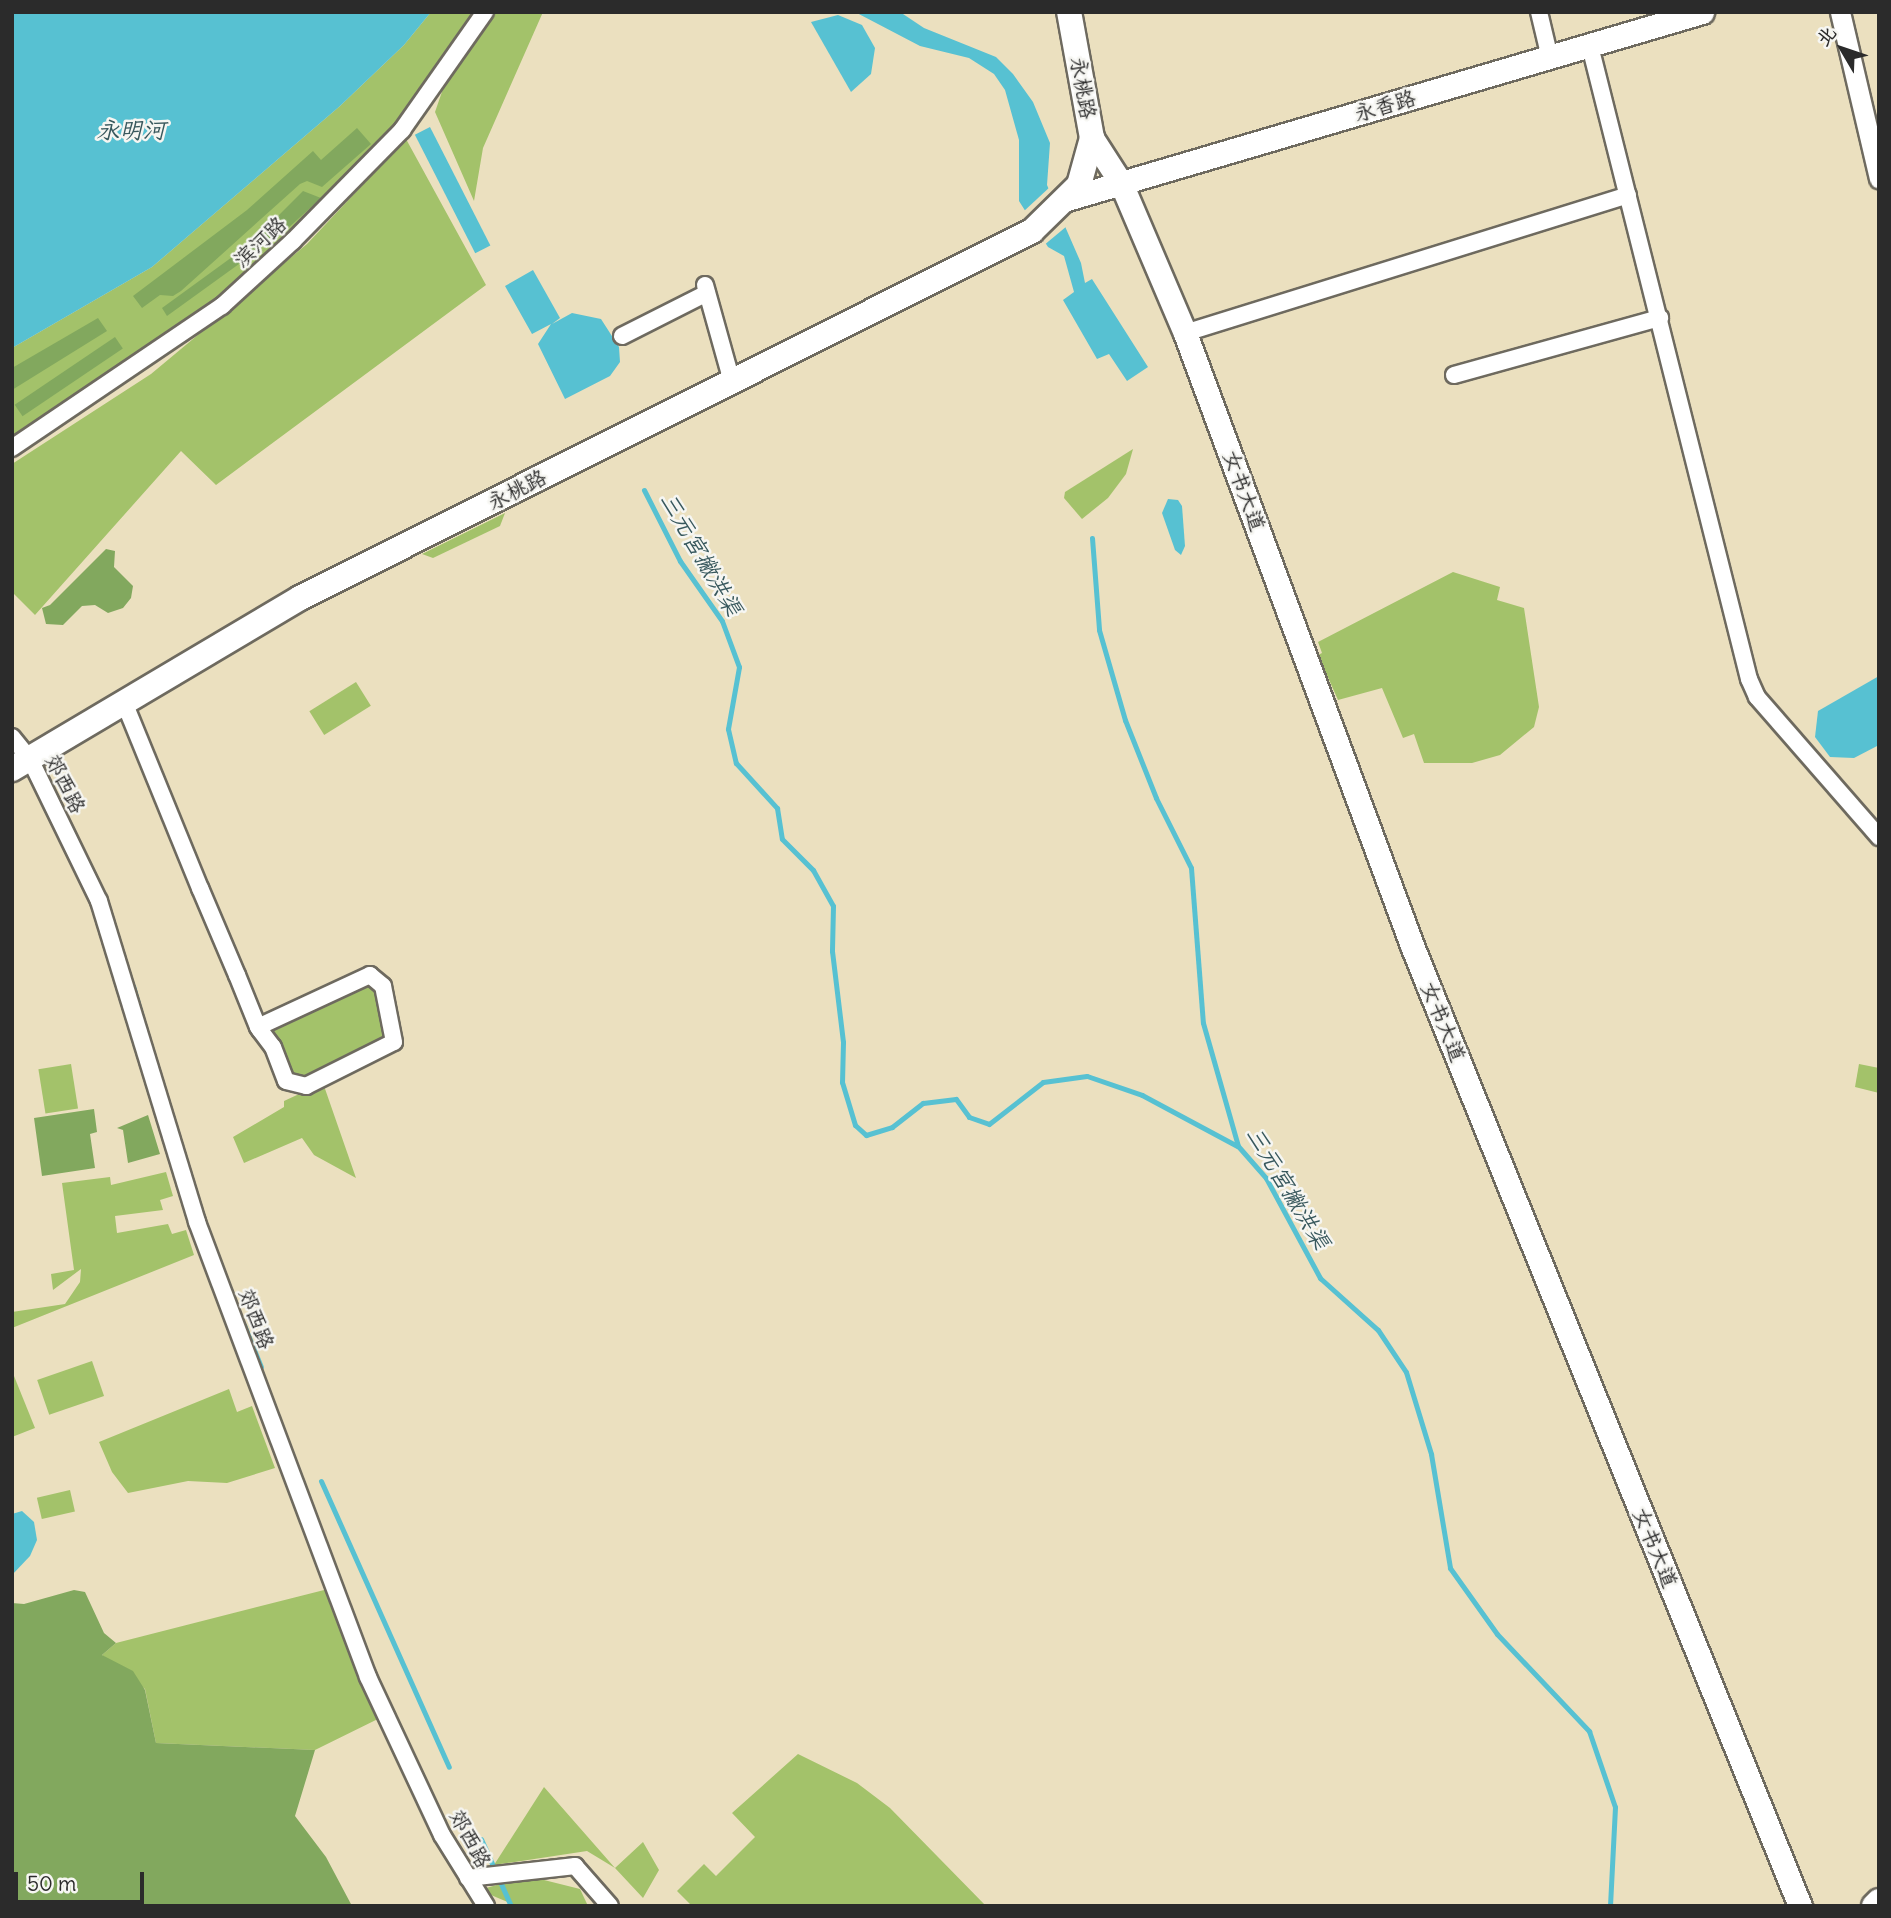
<!DOCTYPE html>
<meta charset="utf-8">
<style>
body{margin:0}
#map{position:relative;width:1891px;height:1918px;overflow:hidden;background:#ebe0bf;font-family:Delius,"LXGW WenKai TC",sans-serif}
div>[style]{position:absolute}
.green>*{inset:0;background:#a3c26a;transform-origin:0 0}
.forest>*{inset:0;background:#82a85e;transform-origin:0 0}
.water>*{inset:0;background:#57c1d2;transform-origin:0 0}
.pier>*{inset:0;background:#ebe0bf}
.stream>*{height:5px;margin:-2.5px;padding:0 2.5px;transform-origin:2.5px;border-radius:2.5px;background:#57c1d2}
.roads{filter:drop-shadow(2px 0 #6e6a5f) drop-shadow(-2px 0 #6e6a5f) drop-shadow(0 2px #6e6a5f) drop-shadow(0 -2px #6e6a5f)}
.minor>*{height:16px;margin:-8px;padding:0 8px;transform-origin:8px;border-radius:8px;background:#fff}
.tertiary>*{height:19px;margin:-9.5px;padding:0 9.5px;transform-origin:9.5px;border-radius:9.5px;background:#fff}
.secondary>*{height:23px;margin:-11.5px;padding:0 11.5px;transform-origin:11.5px;border-radius:11.5px;background:#fff}
.primary>*{height:24px;margin:-12px;padding:0 12px;transform-origin:12px;border-radius:12px;background:#fff}
span{translate:-50% -50%;white-space:nowrap;text-align:center;line-height:1.15;-webkit-text-stroke:5px #f6f6f2;paint-order:stroke}
.street-label{font-size:21px;color:#2b2b2b}
.water-label{font-size:23px;color:#38585d;font-style:italic}
.frame{position:absolute;inset:0;border:14px solid #2b2b2b;pointer-events:none}
.north{position:absolute;left:1807px;top:14px;width:70px;height:70px;-webkit-text-stroke:5px #f6f6f2;paint-order:stroke;rotate:309deg;font-size:19px;font-weight:700;line-height:28px;text-align:center;color:#2b2b2b}
.north::after{content:'';display:block;margin:auto;width:24px;height:32px;background:#2b2b2b;clip-path:polygon(50% 0,100% 100%,50% 72%,0 100%)}
.scale{position:absolute;left:14px;top:1872px;width:130px;height:32px;box-sizing:border-box;border:4px solid #2b2b2b;border-top:0;padding-left:9px;font-size:21px;line-height:24px;white-space:nowrap;color:#2b2b2b;-webkit-text-stroke:5px #f6f6f2;paint-order:stroke}
</style>
<div id="map">
<div class="green">
<div style="clip-path:polygon(431px 12px,543px 12px,483px 148px,474px 201px,435px 112px,453px 60px,402px 130px,221px 305px,12px 448px,12px 348px,152px 267px,340px 106px,404px 45px)"></div>
<div style="clip-path:polygon(406px 139px,486px 285px,216px 485px,181px 451px,35px 615px,12px 592px,12px 464px,151px 374px,307px 244px)"></div>
<div style="clip-path:polygon(1133px 449px,1126px 474px,1108px 498px,1082px 519px,1064px 498px,1065px 492px)"></div>
<div style="clip-path:polygon(505px 513px,500px 526px,433px 558px,422px 554px)"></div>
<div style="clip-path:polygon(1453px 572px,1500px 587px,1497px 600px,1524px 608px,1539px 707px,1534px 727px,1500px 755px,1472px 763px,1424px 763px,1414px 734px,1403px 738px,1382px 688px,1338px 700px,1318px 655px,1322px 653px,1318px 642px)"></div>
<div style="left:356px;top:682px;width:28px;height:55px;rotate:58deg"></div>
<div style="clip-path:polygon(376px 976px,394px 1042px,298px 1088px,260px 1030px)"></div>
<div style="left:71px;top:1064px;width:45px;height:33px;rotate:81deg"></div>
<div style="clip-path:polygon(1859px 1064px,1879px 1068px,1879px 1093px,1855px 1087px)"></div>
<div style="clip-path:polygon(323px 1083px,356px 1178px,314px 1155px,302px 1138px,244px 1163px,233px 1137px,284px 1107px,284px 1101px)"></div>
<div style="clip-path:polygon(166px 1172px,173px 1196px,160px 1200px,163px 1210px,115px 1216px,117px 1233px,168px 1224px,172px 1234px,186px 1230px,194px 1255px,12px 1328px,12px 1312px,65px 1304px,80px 1282px,81px 1269px,53px 1290px,51px 1274px,74px 1270px,62px 1183px,110px 1177px,111px 1185px)"></div>
<div style="left:92px;top:1361px;width:37px;height:58px;rotate:71deg"></div>
<div style="clip-path:polygon(12px 1371px,35px 1428px,12px 1437px)"></div>
<div style="clip-path:polygon(229px 1389px,237px 1412px,252px 1406px,275px 1468px,227px 1483px,188px 1481px,128px 1493px,112px 1472px,99px 1442px)"></div>
<div style="left:70px;top:1490px;width:22px;height:34px;rotate:77deg"></div>
<div style="clip-path:polygon(336px 1587px,386px 1715px,315px 1750px,156px 1743px,145px 1689px,102px 1655px,116px 1643px)"></div>
<div style="clip-path:polygon(798px 1754px,857px 1783px,890px 1808px,986px 1906px,692px 1906px,677px 1891px,704px 1864px,716px 1876px,755px 1837px,732px 1813px)"></div>
<div style="clip-path:polygon(544px 1787px,615px 1868px,643px 1842px,659px 1870px,643px 1898px,615px 1868px,587px 1851px,494px 1865px)"></div>
<div style="clip-path:polygon(528px 1876px,580px 1889px,588px 1906px,517px 1906px,479px 1890px)"></div>
</div>
<div class="forest">
<div style="clip-path:polygon(357px 128px,371px 144px,322px 187px,307px 181px,300px 184px,181px 291px,173px 296px,160px 295px,142px 308px,133px 296px,247px 210px,313px 151px,321px 160px)"></div>
<div style="clip-path:polygon(303px 191px,321px 198px,286px 230px,167px 316px,162px 308px,250px 244px)"></div>
<div style="clip-path:polygon(98px 318px,107px 331px,12px 390px,12px 368px)"></div>
<div style="left:115px;top:337px;width:14px;height:121px;rotate:56deg"></div>
<div style="clip-path:polygon(106px 549px,115px 551px,114px 567px,133px 586px,131px 598px,123px 608px,108px 613px,95px 605px,82px 606px,63px 625px,46px 624px,42px 608px,50px 605px)"></div>
<div style="clip-path:polygon(94px 1109px,97px 1132px,90px 1134px,95px 1168px,42px 1176px,34px 1118px)"></div>
<div style="clip-path:polygon(148px 1115px,160px 1154px,128px 1163px,123px 1130px,117px 1128px)"></div>
<div style="clip-path:polygon(74px 1590px,85px 1592px,104px 1633px,116px 1643px,102px 1655px,133px 1671px,145px 1690px,156px 1743px,315px 1750px,295px 1816px,326px 1857px,352px 1906px,12px 1906px,12px 1603px,24px 1604px)"></div>
</div>
<div class="water">
<div style="clip-path:polygon(12px 12px,431px 12px,404px 45px,340px 106px,152px 267px,12px 348px)"></div>
<div style="clip-path:polygon(855px 12px,900px 12px,924px 28px,996px 57px,1013px 74px,1033px 102px,1050px 143px,1047px 185px,1081px 263px,1085px 283px,1092px 279px,1148px 367px,1127px 381px,1109px 354px,1097px 359px,1063px 300px,1074px 292px,1064px 256px,1048px 247px,1019px 201px,1019px 140px,1005px 90px,994px 74px,969px 58px,920px 46px)"></div>
<div style="clip-path:polygon(838px 15px,862px 25px,875px 48px,871px 74px,851px 92px,811px 22px)"></div>
<div style="left:430px;top:127px;width:133px;height:17px;rotate:63deg"></div>
<div style="clip-path:polygon(533px 270px,560px 318px,552px 324px,572px 313px,601px 319px,619px 347px,620px 362px,610px 376px,565px 399px,538px 344px,551px 324px,532px 334px,505px 286px)"></div>
<div style="clip-path:polygon(1168px 499px,1178px 500px,1182px 506px,1185px 546px,1181px 555px,1175px 550px,1162px 513px)"></div>
<div style="clip-path:polygon(1879px 676px,1879px 745px,1854px 758px,1830px 757px,1815px 737px,1818px 711px)"></div>
<div style="clip-path:polygon(22px 1511px,34px 1522px,37px 1540px,30px 1556px,12px 1575px,12px 1514px)"></div>
</div>
<div class="pier">
<div style="clip-path:polygon(1051px 186px,1067px 226px,1043px 246px,1023px 212px)"></div>
</div>
<div class="stream">
<div style="left:644px;top:490px;width:80px;rotate:63.1deg"></div>
<div style="left:680px;top:561px;width:73px;rotate:55deg"></div>
<div style="left:722px;top:621px;width:49px;rotate:69.7deg"></div>
<div style="left:739px;top:667px;width:63px;rotate:100.1deg"></div>
<div style="left:728px;top:729px;width:35px;rotate:77deg"></div>
<div style="left:736px;top:763px;width:61px;rotate:47.7deg"></div>
<div style="left:777px;top:808px;width:31px;rotate:81deg"></div>
<div style="left:782px;top:839px;width:44px;rotate:45deg"></div>
<div style="left:813px;top:870px;width:41px;rotate:60.9deg"></div>
<div style="left:833px;top:906px;width:45px;rotate:91.3deg"></div>
<div style="left:832px;top:951px;width:92px;rotate:83.1deg"></div>
<div style="left:843px;top:1042px;width:40px;rotate:91.4deg"></div>
<div style="left:842px;top:1082px;width:45px;rotate:73.2deg"></div>
<div style="left:855px;top:1125px;width:15px;rotate:42deg"></div>
<div style="left:866px;top:1135px;width:27px;rotate:-17deg"></div>
<div style="left:892px;top:1127px;width:39px;rotate:-38deg"></div>
<div style="left:923px;top:1103px;width:33px;rotate:-7deg"></div>
<div style="left:956px;top:1099px;width:22px;rotate:54deg"></div>
<div style="left:969px;top:1117px;width:21px;rotate:19deg"></div>
<div style="left:989px;top:1124px;width:68px;rotate:-37.9deg"></div>
<div style="left:1043px;top:1082px;width:44px;rotate:-7.8deg"></div>
<div style="left:1087px;top:1076px;width:58px;rotate:19.1deg"></div>
<div style="left:1142px;top:1095px;width:108px;rotate:28.2deg"></div>
<div style="left:1092px;top:538px;width:92px;rotate:85.6deg"></div>
<div style="left:1099px;top:630px;width:94px;rotate:73.9deg"></div>
<div style="left:1125px;top:720px;width:84px;rotate:68.3deg"></div>
<div style="left:1156px;top:798px;width:78px;rotate:63.4deg"></div>
<div style="left:1191px;top:868px;width:155px;rotate:85.6deg"></div>
<div style="left:1203px;top:1023px;width:128px;rotate:74.1deg"></div>
<div style="left:1238px;top:1146px;width:43px;rotate:48.8deg"></div>
<div style="left:1266px;top:1178px;width:114px;rotate:61.6deg"></div>
<div style="left:1320px;top:1278px;width:78px;rotate:41.9deg"></div>
<div style="left:1378px;top:1330px;width:50px;rotate:56.3deg"></div>
<div style="left:1406px;top:1372px;width:86px;rotate:73deg"></div>
<div style="left:1431px;top:1454px;width:116px;rotate:80.5deg"></div>
<div style="left:1450px;top:1568px;width:81px;rotate:54.5deg"></div>
<div style="left:1497px;top:1634px;width:134px;rotate:46.5deg"></div>
<div style="left:1589px;top:1731px;width:80px;rotate:71.1deg"></div>
<div style="left:1615px;top:1807px;width:99px;rotate:92.9deg"></div>
<div style="left:133px;top:986px;width:32px;rotate:74deg"></div>
<div style="left:244px;top:1325px;width:45px;rotate:68deg"></div>
<div style="left:321px;top:1481px;width:313px;rotate:65.9deg"></div>
<div style="left:481px;top:1839px;width:73px;rotate:65.9deg"></div>
</div>
<div class="roads">
<div class="minor">
<div style="left:1539px;top:12px;width:47px;rotate:76.6deg"></div>
<div style="left:1590px;top:46px;width:653px;rotate:75.9deg"></div>
<div style="left:1749px;top:679px;width:20px;rotate:66deg"></div>
<div style="left:1757px;top:697px;width:186px;rotate:48.9deg"></div>
<div style="left:705px;top:285px;width:101px;rotate:74.4deg"></div>
<div style="left:1185px;top:333px;width:464px;rotate:-17.3deg"></div>
<div style="left:622px;top:336px;width:95px;rotate:-26.8deg"></div>
<div style="left:1454px;top:375px;width:214px;rotate:-15.5deg"></div>
<div style="left:12px;top:448px;width:254px;rotate:-34.1deg"></div>
<div style="left:222px;top:306px;width:96px;rotate:-42.5deg"></div>
<div style="left:293px;top:241px;width:156px;rotate:-45.5deg"></div>
<div style="left:402px;top:130px;width:144px;rotate:-54.9deg"></div>
<div style="left:124px;top:702px;width:201px;rotate:67.8deg"></div>
<div style="left:200px;top:888px;width:95px;rotate:67deg"></div>
<div style="left:237px;top:975px;width:56px;rotate:68deg"></div>
<div style="left:258px;top:1027px;width:4px;rotate:56deg"></div>
<div style="left:260px;top:1030px;width:21px;rotate:53deg"></div>
<div style="left:273px;top:1047px;width:36px;rotate:69deg"></div>
<div style="left:286px;top:1081px;width:21px;rotate:14deg"></div>
<div style="left:306px;top:1086px;width:98px;rotate:-26.6deg"></div>
<div style="left:394px;top:1042px;width:57px;rotate:-101.1deg"></div>
<div style="left:383px;top:986px;width:17px;rotate:-140deg"></div>
<div style="left:370px;top:975px;width:123px;rotate:155.1deg"></div>
<div style="left:12px;top:737px;width:28px;rotate:51deg"></div>
<div style="left:30px;top:759px;width:158px;rotate:64.1deg"></div>
<div style="left:99px;top:901px;width:336px;rotate:73deg"></div>
<div style="left:197px;top:1222px;width:486px;rotate:69.4deg"></div>
<div style="left:368px;top:1677px;width:174px;rotate:64.9deg"></div>
<div style="left:442px;top:1835px;width:84px;rotate:58.2deg"></div>
<div style="left:468px;top:1878px;width:108px;rotate:-6.4deg"></div>
<div style="left:575px;top:1866px;width:53px;rotate:48.8deg"></div>
</div>
<div class="tertiary">
<div style="left:1840px;top:12px;width:171px;rotate:76.8deg"></div>
</div>
<div class="secondary">
<div style="left:1092px;top:138px;width:54px;rotate:57.2deg"></div>
<div style="left:1121px;top:183px;width:163px;rotate:66.9deg"></div>
<div style="left:1185px;top:333px;width:656px;rotate:69.66deg"></div>
<div style="left:1413px;top:948px;width:1033px;rotate:68deg"></div>
<div style="left:1067px;top:199px;width:662px;rotate:-16.41deg"></div>
</div>
<div class="primary">
<div style="left:12px;top:769px;width:335px;rotate:-30.7deg"></div>
<div style="left:300px;top:598px;width:819px;rotate:-26.63deg"></div>
<div style="left:1032px;top:231px;width:66px;rotate:-44.4deg"></div>
<div style="left:1079px;top:185px;width:49px;rotate:-74.5deg"></div>
<div style="left:1092px;top:138px;width:128px;rotate:-100.3deg"></div>
<div style="left:1874px;top:1906px;width:7px;rotate:-45deg"></div>
</div>
</div>
<div class="street-label">
<span style="left:1083px;top:88px;rotate:80deg">永桃路</span>
<span style="left:1385px;top:106px;rotate:-16deg">永香路</span>
<span style="left:260px;top:242px;rotate:-43deg">滨河路</span>
<span style="left:517px;top:490px;rotate:-27deg">永桃路</span>
<span style="left:1244px;top:491px;rotate:70deg">女书大道</span>
<span style="left:65px;top:784px;rotate:63deg">郊西路</span>
<span style="left:1443px;top:1022px;rotate:68deg">女书大道</span>
<span style="left:256px;top:1319px;rotate:69deg">郊西路</span>
<span style="left:1655px;top:1548px;rotate:68deg">女书大道</span>
<span style="left:470px;top:1839px;rotate:61deg">郊西路</span>
</div>
<div class="water-label">
<span style="left:131px;top:130px">永明河</span>
<span style="left:701px;top:554px;rotate:60deg">三元宫撇洪渠</span>
<span style="left:1288px;top:1188px;rotate:59deg">三元宫撇洪渠</span>
</div>
<div class="frame"></div>
<div class="north">北</div>
<div class="scale">50 m</div>
</div>
